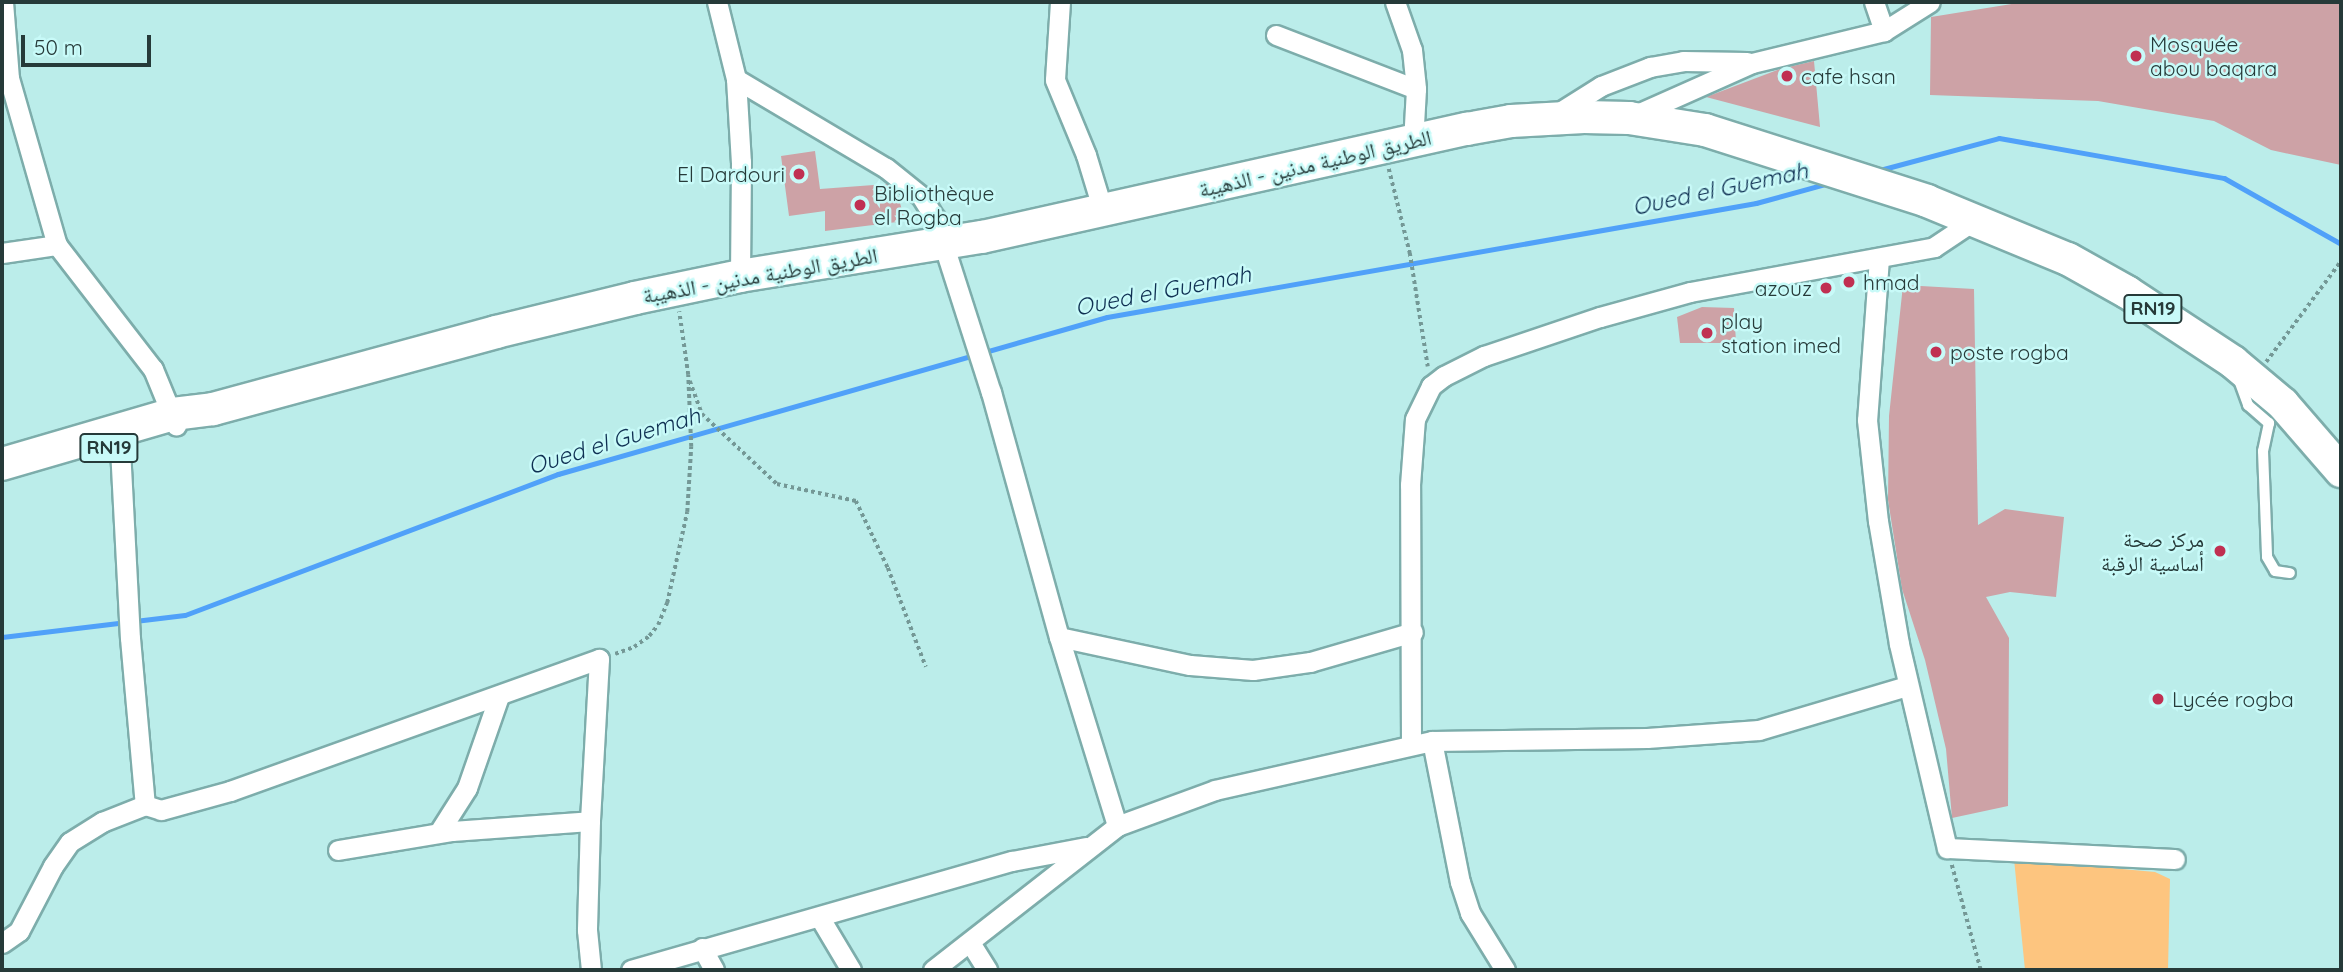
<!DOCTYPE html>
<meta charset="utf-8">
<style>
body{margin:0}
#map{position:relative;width:2343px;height:972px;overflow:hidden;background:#bbedea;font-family:Quicksand,"Noto Naskh Arabic",sans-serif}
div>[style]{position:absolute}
.green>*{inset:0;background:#fdc57f}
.stream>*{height:5px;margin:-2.5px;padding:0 2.5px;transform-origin:2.5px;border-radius:2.5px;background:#50a1f9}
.building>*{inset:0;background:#cda2a6}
.path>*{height:3.5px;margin-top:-1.75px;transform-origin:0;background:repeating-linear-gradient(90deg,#749896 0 3.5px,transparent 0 7px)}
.roads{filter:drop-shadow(2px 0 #7dadab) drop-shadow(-2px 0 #7dadab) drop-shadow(0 2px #7dadab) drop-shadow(0 -2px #7dadab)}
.service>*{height:10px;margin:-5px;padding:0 5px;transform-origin:5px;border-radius:5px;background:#fff}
.minor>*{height:19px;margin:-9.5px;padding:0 9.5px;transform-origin:9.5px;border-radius:9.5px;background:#fff}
.primary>*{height:32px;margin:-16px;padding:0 16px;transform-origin:16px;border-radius:16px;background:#fff}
.dots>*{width:19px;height:19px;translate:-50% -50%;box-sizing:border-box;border:4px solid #c8faf8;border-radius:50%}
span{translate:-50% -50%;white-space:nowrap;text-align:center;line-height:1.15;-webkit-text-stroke:5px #c8faf8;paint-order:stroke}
.shield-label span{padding:2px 5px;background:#c8faf8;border:2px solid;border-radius:5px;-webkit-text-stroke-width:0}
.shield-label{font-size:19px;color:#263a39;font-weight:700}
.poi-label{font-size:21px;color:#263a39}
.left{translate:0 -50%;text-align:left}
.right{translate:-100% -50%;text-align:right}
.street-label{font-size:21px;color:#263a39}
.water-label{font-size:23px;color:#0f3052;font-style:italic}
.frame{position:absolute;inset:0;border:4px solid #263a39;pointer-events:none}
.scale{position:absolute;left:21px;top:35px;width:130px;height:32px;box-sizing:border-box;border:4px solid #263a39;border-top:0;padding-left:9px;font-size:21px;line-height:24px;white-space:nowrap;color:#263a39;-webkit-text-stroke:5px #c8faf8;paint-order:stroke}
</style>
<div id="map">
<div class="green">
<div style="clip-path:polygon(2014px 859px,2155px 872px,2170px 879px,2168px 970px,2025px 970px)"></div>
</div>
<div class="stream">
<div style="left:1876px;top:171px;width:127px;rotate:-15deg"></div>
<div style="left:1999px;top:138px;width:229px;rotate:10.1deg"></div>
<div style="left:2224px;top:178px;width:134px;rotate:29.4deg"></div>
<div style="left:2px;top:637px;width:184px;rotate:-6.9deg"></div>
<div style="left:185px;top:615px;width:399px;rotate:-20.7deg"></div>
<div style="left:558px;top:474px;width:571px;rotate:-15.96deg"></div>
<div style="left:1107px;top:317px;width:659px;rotate:-9.96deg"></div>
<div style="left:1756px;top:203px;width:76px;rotate:-15.3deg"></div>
</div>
<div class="building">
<div style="clip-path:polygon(2024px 2px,2341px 2px,2341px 165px,2271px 150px,2214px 121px,2098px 101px,1930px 95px,1931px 17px)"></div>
<div style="clip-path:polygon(1814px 61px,1820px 127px,1706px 97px,1780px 69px)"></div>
<div style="clip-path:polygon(815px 151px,820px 189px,887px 184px,897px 192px,905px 221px,825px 231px,825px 211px,789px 216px,781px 156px)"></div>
<div style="clip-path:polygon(1903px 285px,1974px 289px,1978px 525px,2005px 509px,2064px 517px,2056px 597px,2010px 592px,1986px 597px,2009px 638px,2008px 806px,1952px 818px,1946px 749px,1925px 660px,1902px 589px,1888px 500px,1889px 416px)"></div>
<div style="clip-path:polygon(1702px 307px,1734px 308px,1736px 343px,1680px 343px,1677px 317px)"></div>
</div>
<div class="path">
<div style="left:1389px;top:169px;width:87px;rotate:76deg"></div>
<div style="left:1410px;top:253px;width:115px;rotate:81deg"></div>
<div style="left:2266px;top:362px;width:126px;rotate:-53.4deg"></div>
<div style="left:690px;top:381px;width:35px;rotate:70deg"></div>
<div style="left:702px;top:414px;width:103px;rotate:43deg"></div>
<div style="left:777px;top:484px;width:81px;rotate:12.1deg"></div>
<div style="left:856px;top:501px;width:74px;rotate:64.5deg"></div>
<div style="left:888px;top:568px;width:106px;rotate:69deg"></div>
<div style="left:615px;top:654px;width:20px;rotate:-20deg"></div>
<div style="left:634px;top:647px;width:19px;rotate:-36deg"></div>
<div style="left:649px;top:636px;width:14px;rotate:-51deg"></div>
<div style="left:658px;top:625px;width:24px;rotate:-68deg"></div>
<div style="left:667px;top:603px;width:93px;rotate:-77.6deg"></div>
<div style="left:687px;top:512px;width:65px;rotate:-86.5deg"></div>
<div style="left:691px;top:447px;width:72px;rotate:-92.4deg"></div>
<div style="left:688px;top:375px;width:64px;rotate:-98.1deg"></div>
<div style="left:1952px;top:865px;width:109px;rotate:74.6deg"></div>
</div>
<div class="roads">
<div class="service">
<div style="left:2239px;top:380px;width:27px;rotate:70deg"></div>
<div style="left:2248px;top:405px;width:28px;rotate:41deg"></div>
<div style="left:2269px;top:423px;width:29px;rotate:102deg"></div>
<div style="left:2263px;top:451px;width:106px;rotate:87.8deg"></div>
<div style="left:2267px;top:557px;width:16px;rotate:60deg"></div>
<div style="left:2275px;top:571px;width:15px;rotate:8deg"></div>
</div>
<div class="minor">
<div style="left:3px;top:2px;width:76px;rotate:85.5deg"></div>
<div style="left:9px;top:78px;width:174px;rotate:74deg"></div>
<div style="left:57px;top:245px;width:157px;rotate:52.3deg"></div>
<div style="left:153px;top:369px;width:61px;rotate:67.7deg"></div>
<div style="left:717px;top:2px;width:79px;rotate:76.1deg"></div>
<div style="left:736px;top:79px;width:83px;rotate:86.6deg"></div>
<div style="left:741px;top:162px;width:114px;rotate:90.5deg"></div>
<div style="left:1060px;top:2px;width:78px;rotate:93.7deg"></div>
<div style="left:1055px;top:80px;width:81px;rotate:67.5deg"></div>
<div style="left:1086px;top:155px;width:59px;rotate:73.1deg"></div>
<div style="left:1395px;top:2px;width:51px;rotate:70.5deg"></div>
<div style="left:1412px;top:50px;width:39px;rotate:84deg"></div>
<div style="left:1416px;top:89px;width:53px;rotate:93.2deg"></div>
<div style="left:1874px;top:2px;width:31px;rotate:71deg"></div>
<div style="left:1276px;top:35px;width:150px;rotate:21.1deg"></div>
<div style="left:736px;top:79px;width:174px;rotate:30.7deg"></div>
<div style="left:886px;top:168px;width:45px;rotate:38.7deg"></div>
<div style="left:921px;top:196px;width:26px;rotate:58deg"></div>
<div style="left:935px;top:218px;width:183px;rotate:72.2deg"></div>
<div style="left:991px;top:392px;width:254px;rotate:74.5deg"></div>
<div style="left:1059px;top:637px;width:198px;rotate:72.9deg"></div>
<div style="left:1555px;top:115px;width:54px;rotate:-32.2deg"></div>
<div style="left:1601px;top:86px;width:53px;rotate:-21.2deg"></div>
<div style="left:1650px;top:67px;width:34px;rotate:-10deg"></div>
<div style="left:1683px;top:61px;width:64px;rotate:0.9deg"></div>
<div style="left:1633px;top:116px;width:130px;rotate:-24deg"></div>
<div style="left:1752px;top:63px;width:136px;rotate:-13.6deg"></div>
<div style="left:1884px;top:31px;width:54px;rotate:-32.2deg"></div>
<div style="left:2px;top:253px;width:56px;rotate:-8.3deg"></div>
<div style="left:1879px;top:258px;width:162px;rotate:94.2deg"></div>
<div style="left:1867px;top:420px;width:102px;rotate:83.8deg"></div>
<div style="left:1878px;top:521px;width:125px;rotate:80.3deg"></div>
<div style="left:1899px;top:644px;width:210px;rotate:76.8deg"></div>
<div style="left:1947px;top:848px;width:228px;rotate:2.8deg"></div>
<div style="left:119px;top:429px;width:209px;rotate:87deg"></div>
<div style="left:130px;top:638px;width:168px;rotate:84.9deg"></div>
<div style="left:1059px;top:637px;width:134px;rotate:12.1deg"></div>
<div style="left:1190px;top:665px;width:63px;rotate:4.5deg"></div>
<div style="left:1253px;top:670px;width:58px;rotate:-8deg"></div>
<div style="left:1310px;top:662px;width:107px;rotate:-16.2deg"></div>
<div style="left:1432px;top:741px;width:144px;rotate:78.8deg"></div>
<div style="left:1460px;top:882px;width:33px;rotate:72deg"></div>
<div style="left:1470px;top:913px;width:67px;rotate:58.4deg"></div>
<div style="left:1411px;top:745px;width:260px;rotate:-90.2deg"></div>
<div style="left:1410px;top:485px;width:66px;rotate:-85.7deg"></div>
<div style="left:1415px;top:419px;width:37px;rotate:-64deg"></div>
<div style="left:1431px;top:386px;width:16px;rotate:-38deg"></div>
<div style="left:1444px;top:376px;width:45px;rotate:-26.6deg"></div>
<div style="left:1484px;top:356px;width:122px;rotate:-18.6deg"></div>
<div style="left:1600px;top:317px;width:93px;rotate:-15.5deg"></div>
<div style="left:1690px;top:292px;width:248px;rotate:-10.4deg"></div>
<div style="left:1934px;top:247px;width:50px;rotate:-33.7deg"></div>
<div style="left:439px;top:832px;width:52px;rotate:-57.5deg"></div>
<div style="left:467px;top:788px;width:97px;rotate:-70.8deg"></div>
<div style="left:338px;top:850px;width:116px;rotate:-9.5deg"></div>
<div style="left:452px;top:831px;width:138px;rotate:-4.1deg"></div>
<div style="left:820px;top:918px;width:61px;rotate:59.2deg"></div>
<div style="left:2px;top:943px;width:21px;rotate:-35deg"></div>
<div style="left:19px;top:931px;width:73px;rotate:-62.4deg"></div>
<div style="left:53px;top:866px;width:29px;rotate:-55deg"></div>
<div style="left:70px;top:842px;width:38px;rotate:-32deg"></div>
<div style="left:102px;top:822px;width:46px;rotate:-21.6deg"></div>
<div style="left:145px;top:805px;width:17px;rotate:17deg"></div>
<div style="left:161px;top:810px;width:72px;rotate:-15.4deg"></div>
<div style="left:230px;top:791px;width:392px;rotate:-19.7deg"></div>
<div style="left:599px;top:659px;width:162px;rotate:93.2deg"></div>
<div style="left:590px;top:821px;width:109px;rotate:91.6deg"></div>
<div style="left:587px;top:930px;width:40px;rotate:84.3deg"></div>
<div style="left:971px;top:944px;width:31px;rotate:58deg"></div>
<div style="left:702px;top:948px;width:25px;rotate:61deg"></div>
<div style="left:631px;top:970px;width:396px;rotate:-16deg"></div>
<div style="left:1012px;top:861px;width:75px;rotate:-10.7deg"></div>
<div style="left:933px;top:970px;width:234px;rotate:-38deg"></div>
<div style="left:1117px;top:826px;width:104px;rotate:-20.2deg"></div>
<div style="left:1215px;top:790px;width:222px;rotate:-12.7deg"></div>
<div style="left:1432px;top:741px;width:215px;rotate:-0.8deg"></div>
<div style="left:1647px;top:738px;width:112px;rotate:-4.1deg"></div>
<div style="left:1759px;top:730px;width:154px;rotate:-16.6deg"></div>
</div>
<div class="primary">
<div style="left:2px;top:464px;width:178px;rotate:-16.3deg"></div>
<div style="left:173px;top:414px;width:40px;rotate:-7.1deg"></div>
<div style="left:213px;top:409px;width:293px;rotate:-15.2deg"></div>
<div style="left:496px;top:332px;width:143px;rotate:-13.7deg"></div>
<div style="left:635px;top:298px;width:107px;rotate:-11.8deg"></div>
<div style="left:740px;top:276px;width:245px;rotate:-9.2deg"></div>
<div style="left:982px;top:237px;width:497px;rotate:-12.6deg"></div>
<div style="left:1467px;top:129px;width:45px;rotate:-10.3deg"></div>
<div style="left:1511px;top:121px;width:73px;rotate:-3.1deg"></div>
<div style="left:1584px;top:117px;width:45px;rotate:1.3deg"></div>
<div style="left:1629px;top:118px;width:77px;rotate:9deg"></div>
<div style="left:1705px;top:130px;width:233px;rotate:17.7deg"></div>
<div style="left:1927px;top:201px;width:152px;rotate:22.4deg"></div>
<div style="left:2068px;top:259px;width:68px;rotate:29.2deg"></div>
<div style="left:2127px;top:292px;width:127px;rotate:33.4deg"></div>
<div style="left:2233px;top:362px;width:65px;rotate:40deg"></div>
<div style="left:2283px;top:404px;width:89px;rotate:49.1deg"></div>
</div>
</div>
<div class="dots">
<div style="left:2136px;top:56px;background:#c03052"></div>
<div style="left:1787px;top:76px;background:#c03052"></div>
<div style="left:799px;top:174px;background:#c03052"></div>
<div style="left:860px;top:205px;background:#c03052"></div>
<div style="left:1849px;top:282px;background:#c03052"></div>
<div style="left:1826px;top:288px;background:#c03052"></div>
<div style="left:1707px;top:333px;background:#c03052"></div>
<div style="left:1936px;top:352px;background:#c03052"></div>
<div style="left:2220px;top:551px;background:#c03052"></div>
<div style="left:2158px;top:699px;background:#c03052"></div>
</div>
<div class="shield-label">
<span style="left:2153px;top:309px">RN19</span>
<span style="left:109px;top:448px">RN19</span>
</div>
<div class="poi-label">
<span class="left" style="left:2150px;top:56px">Mosquée<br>abou baqara</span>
<span class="left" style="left:1801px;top:76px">cafe hsan</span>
<span class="right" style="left:785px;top:174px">El Dardouri</span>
<span class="left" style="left:874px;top:205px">Bibliothèque<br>el Rogba</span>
<span class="left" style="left:1863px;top:282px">hmad</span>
<span class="right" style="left:1812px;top:288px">azouz</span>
<span class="left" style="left:1721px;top:333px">play<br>station imed</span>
<span class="left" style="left:1950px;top:352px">poste rogba</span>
<span class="right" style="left:2204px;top:551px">مركز صحة<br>أساسية الرقبة</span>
<span class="left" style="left:2172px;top:699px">Lycée rogba</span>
</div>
<div class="street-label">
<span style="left:1315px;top:163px;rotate:-13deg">الطريق الوطنية مدنين - الذهيبة</span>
<span style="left:760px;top:275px;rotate:-10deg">الطريق الوطنية مدنين - الذهيبة</span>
</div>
<div class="water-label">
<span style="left:1720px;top:189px;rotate:-12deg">Oued el Guemah</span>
<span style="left:1163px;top:291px;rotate:-11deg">Oued el Guemah</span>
<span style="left:614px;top:441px;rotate:-17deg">Oued el Guemah</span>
</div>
<div class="frame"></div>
<div class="scale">50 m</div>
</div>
